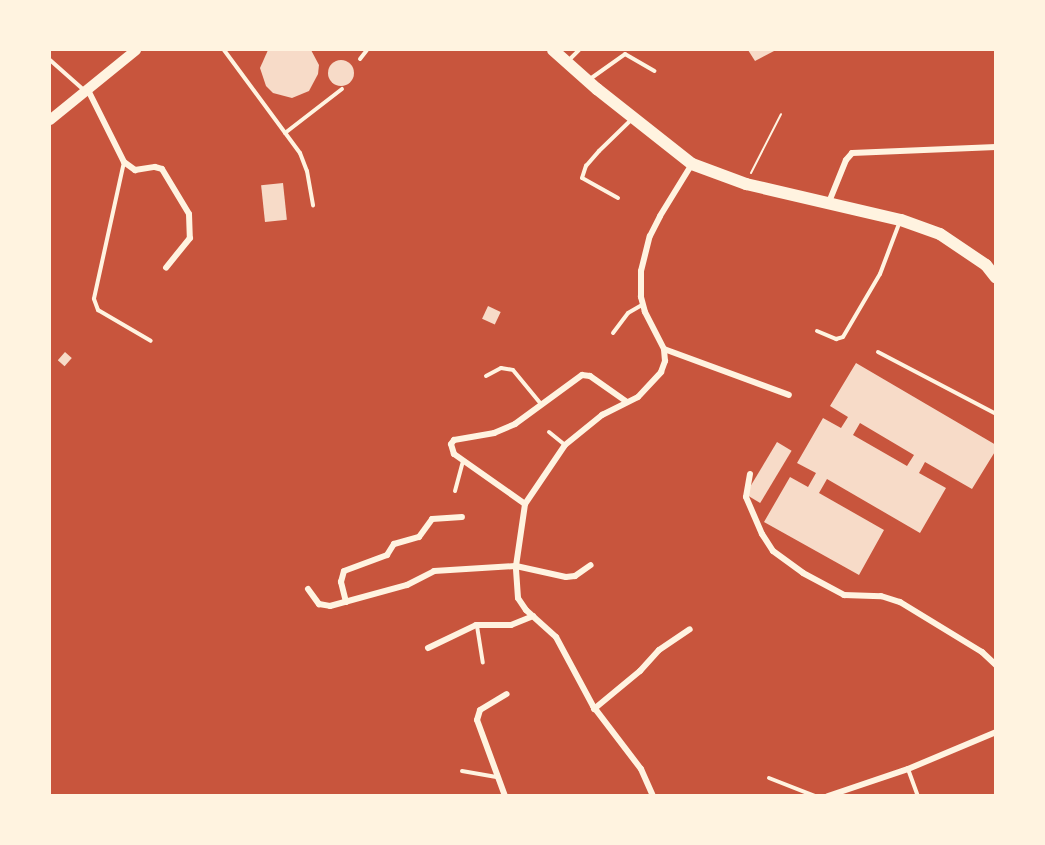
<!DOCTYPE html>
<style>
body{margin:0}
#map{position:relative;width:1045px;height:845px;overflow:hidden;background:#c8553d;font-family:"Nunito Sans",sans-serif}
div>[style]{position:absolute}
.building>*{inset:0;background:#f7dbc8;transform-origin:0 0}
.round{border-radius:50%}
.path>*{height:2px;margin:-1px;padding:0 1px;transform-origin:1px;border-radius:1px;background:#fff3e0}
.service>*{height:4px;margin:-2px;padding:0 2px;transform-origin:2px;border-radius:2px;background:#fff3e0}
.minor>*{height:6px;margin:-3px;padding:0 3px;transform-origin:3px;border-radius:3px;background:#fff3e0}
.secondary>*{height:10px;margin:-5px;padding:0 5px;transform-origin:5px;border-radius:5px;background:#fff3e0}
.trunk>*{height:12px;margin:-6px;padding:0 6px;transform-origin:6px;border-radius:6px;background:#fff3e0}
span{translate:-50% -50%;white-space:nowrap;text-align:center;line-height:1.15;-webkit-text-stroke:4.5px #fff3e0;paint-order:stroke}
.frame{position:absolute;inset:0;border:51px solid #fff3e0;pointer-events:none}
</style>
<div id="map">
<div class="building">
<div style="clip-path:polygon(268px 50px,311px 50px,319px 65px,318px 74px,309px 91px,292px 98px,273px 93px,266px 86px,260px 68px)"></div>
<div style="clip-path:polygon(748px 50px,776px 50px,755px 61px)"></div>
<div class="round" style="left:328px;top:60px;width:26px;height:26px"></div>
<div style="left:283px;top:183px;width:37px;height:22px;rotate:84deg"></div>
<div style="left:488px;top:306px;width:14px;height:14px;rotate:25deg"></div>
<div style="left:65px;top:352px;width:9px;height:11px;rotate:41deg"></div>
<div style="clip-path:polygon(evenodd,856px 363px,996px 445px,996px 450px,972px 489px,925px 462px,919px 473px,946px 488px,920px 533px,827px 479px,819px 493px,884px 530px,859px 575px,764px 522px,790px 477px,808px 487px,816px 473px,797px 463px,823px 418px,841px 428px,848px 417px,830px 406px,856px 363px,860px 423px,914px 455px,907px 466px,853px 435px,860px 423px)"></div>
<div style="left:777px;top:442px;width:17px;height:61px;rotate:31deg"></div>
</div>
<div class="path">
<div style="left:751px;top:173px;width:66px;rotate:-63deg"></div>
</div>
<div class="service">
<div style="left:224px;top:50px;width:128px;rotate:53.6deg"></div>
<div style="left:300px;top:153px;width:19px;rotate:69deg"></div>
<div style="left:307px;top:171px;width:35px;rotate:80deg"></div>
<div style="left:360px;top:59px;width:11px;rotate:-52deg"></div>
<div style="left:50px;top:60px;width:47px;rotate:41.5deg"></div>
<div style="left:569px;top:60px;width:14px;rotate:-45deg"></div>
<div style="left:590px;top:79px;width:43px;rotate:-35.5deg"></div>
<div style="left:625px;top:54px;width:34px;rotate:30deg"></div>
<div style="left:285px;top:133px;width:72px;rotate:-37.7deg"></div>
<div style="left:124px;top:162px;width:140px;rotate:102.4deg"></div>
<div style="left:94px;top:299px;width:12px;rotate:70deg"></div>
<div style="left:98px;top:310px;width:61px;rotate:30.3deg"></div>
<div style="left:618px;top:198px;width:41px;rotate:-150.9deg"></div>
<div style="left:582px;top:178px;width:13px;rotate:-72deg"></div>
<div style="left:586px;top:166px;width:20px;rotate:-49deg"></div>
<div style="left:599px;top:151px;width:46px;rotate:-44.1deg"></div>
<div style="left:817px;top:331px;width:21px;rotate:23deg"></div>
<div style="left:836px;top:339px;width:7px;rotate:-16deg"></div>
<div style="left:843px;top:337px;width:73px;rotate:-59.6deg"></div>
<div style="left:880px;top:274px;width:57px;rotate:-69.3deg"></div>
<div style="left:613px;top:333px;width:25px;rotate:-53deg"></div>
<div style="left:628px;top:313px;width:16px;rotate:-30deg"></div>
<div style="left:878px;top:352px;width:133px;rotate:27.7deg"></div>
<div style="left:486px;top:376px;width:17px;rotate:-28deg"></div>
<div style="left:501px;top:368px;width:12px;rotate:9deg"></div>
<div style="left:513px;top:370px;width:44px;rotate:50.5deg"></div>
<div style="left:549px;top:432px;width:21px;rotate:39deg"></div>
<div style="left:455px;top:491px;width:31px;rotate:-75deg"></div>
<div style="left:477px;top:626px;width:37px;rotate:81deg"></div>
<div style="left:908px;top:769px;width:29px;rotate:70deg"></div>
<div style="left:462px;top:771px;width:35px;rotate:10deg"></div>
<div style="left:769px;top:778px;width:49px;rotate:21.4deg"></div>
</div>
<div class="minor">
<div style="left:88px;top:90px;width:80px;rotate:63.4deg"></div>
<div style="left:124px;top:162px;width:14px;rotate:36deg"></div>
<div style="left:135px;top:170px;width:20px;rotate:-9deg"></div>
<div style="left:155px;top:167px;width:7px;rotate:16deg"></div>
<div style="left:162px;top:169px;width:52px;rotate:59deg"></div>
<div style="left:189px;top:214px;width:24px;rotate:88deg"></div>
<div style="left:190px;top:238px;width:38px;rotate:129deg"></div>
<div style="left:829px;top:202px;width:45px;rotate:-68deg"></div>
<div style="left:846px;top:160px;width:9px;rotate:-49deg"></div>
<div style="left:852px;top:153px;width:144px;rotate:-2.4deg"></div>
<div style="left:664px;top:349px;width:133px;rotate:20.2deg"></div>
<div style="left:750px;top:474px;width:23px;rotate:100deg"></div>
<div style="left:746px;top:497px;width:40px;rotate:66.6deg"></div>
<div style="left:762px;top:534px;width:20px;rotate:57deg"></div>
<div style="left:773px;top:551px;width:37px;rotate:36deg"></div>
<div style="left:803px;top:573px;width:47px;rotate:28.2deg"></div>
<div style="left:844px;top:595px;width:37px;rotate:2deg"></div>
<div style="left:881px;top:596px;width:20px;rotate:18deg"></div>
<div style="left:900px;top:602px;width:96px;rotate:31.4deg"></div>
<div style="left:982px;top:652px;width:19px;rotate:43deg"></div>
<div style="left:525px;top:504px;width:87px;rotate:-144.8deg"></div>
<div style="left:454px;top:454px;width:10px;rotate:-107deg"></div>
<div style="left:451px;top:444px;width:5px;rotate:-53deg"></div>
<div style="left:454px;top:440px;width:41px;rotate:-9.9deg"></div>
<div style="left:494px;top:433px;width:23px;rotate:-23deg"></div>
<div style="left:515px;top:424px;width:83px;rotate:-36.2deg"></div>
<div style="left:582px;top:375px;width:8px;rotate:7deg"></div>
<div style="left:590px;top:376px;width:45px;rotate:35.1deg"></div>
<div style="left:308px;top:589px;width:19px;rotate:54deg"></div>
<div style="left:319px;top:604px;width:11px;rotate:10deg"></div>
<div style="left:330px;top:606px;width:80px;rotate:-15.3deg"></div>
<div style="left:407px;top:585px;width:30px;rotate:-27deg"></div>
<div style="left:434px;top:571px;width:82px;rotate:-3.5deg"></div>
<div style="left:516px;top:566px;width:51px;rotate:12.4deg"></div>
<div style="left:566px;top:577px;width:9px;rotate:-6deg"></div>
<div style="left:575px;top:576px;width:19px;rotate:-35deg"></div>
<div style="left:346px;top:602px;width:21px;rotate:-104deg"></div>
<div style="left:341px;top:582px;width:11px;rotate:-75deg"></div>
<div style="left:344px;top:571px;width:46px;rotate:-20.4deg"></div>
<div style="left:387px;top:555px;width:13px;rotate:-58deg"></div>
<div style="left:394px;top:544px;width:26px;rotate:-16deg"></div>
<div style="left:419px;top:537px;width:22px;rotate:-54deg"></div>
<div style="left:432px;top:519px;width:30px;rotate:-4deg"></div>
<div style="left:428px;top:648px;width:53px;rotate:-25.6deg"></div>
<div style="left:476px;top:625px;width:35px"></div>
<div style="left:511px;top:625px;width:24px;rotate:-22deg"></div>
<div style="left:594px;top:709px;width:60px;rotate:-39.6deg"></div>
<div style="left:640px;top:671px;width:28px;rotate:-48deg"></div>
<div style="left:659px;top:650px;width:37px;rotate:-34deg"></div>
<div style="left:505px;top:796px;width:81px;rotate:-110.2deg"></div>
<div style="left:477px;top:720px;width:10px;rotate:-73deg"></div>
<div style="left:480px;top:710px;width:31px;rotate:-31deg"></div>
<div style="left:653px;top:796px;width:30px;rotate:-114deg"></div>
<div style="left:641px;top:769px;width:79px;rotate:-127.3deg"></div>
<div style="left:593px;top:706px;width:78px;rotate:-118.2deg"></div>
<div style="left:556px;top:637px;width:40px;rotate:-138deg"></div>
<div style="left:526px;top:610px;width:14px;rotate:-124deg"></div>
<div style="left:518px;top:598px;width:32px;rotate:-94deg"></div>
<div style="left:516px;top:566px;width:63px;rotate:-81.7deg"></div>
<div style="left:525px;top:504px;width:71px;rotate:-55.9deg"></div>
<div style="left:565px;top:445px;width:48px;rotate:-39deg"></div>
<div style="left:602px;top:415px;width:40px;rotate:-26.6deg"></div>
<div style="left:638px;top:397px;width:34px;rotate:-47deg"></div>
<div style="left:661px;top:372px;width:12px;rotate:-70deg"></div>
<div style="left:665px;top:361px;width:12px;rotate:-95deg"></div>
<div style="left:664px;top:349px;width:42px;rotate:-117.2deg"></div>
<div style="left:645px;top:312px;width:16px;rotate:-105deg"></div>
<div style="left:641px;top:297px;width:26px;rotate:-90deg"></div>
<div style="left:641px;top:271px;width:36px;rotate:-76deg"></div>
<div style="left:650px;top:236px;width:22px;rotate:-63deg"></div>
<div style="left:660px;top:216px;width:61px;rotate:-58.4deg"></div>
<div style="left:828px;top:796px;width:84px;rotate:-18.6deg"></div>
<div style="left:908px;top:769px;width:95px;rotate:-22.8deg"></div>
</div>
<div class="secondary">
<div style="left:50px;top:120px;width:111px;rotate:-39.1deg"></div>
</div>
<div class="trunk">
<div style="left:553px;top:50px;width:59px;rotate:41.6deg"></div>
<div style="left:597px;top:89px;width:121px;rotate:38.3deg"></div>
<div style="left:692px;top:164px;width:58px;rotate:20.3deg"></div>
<div style="left:746px;top:184px;width:159px;rotate:13.1deg"></div>
<div style="left:901px;top:220px;width:41px;rotate:19.7deg"></div>
<div style="left:940px;top:234px;width:55px;rotate:34deg"></div>
<div style="left:986px;top:265px;width:16px;rotate:52deg"></div>
</div>
<div class="frame"></div>
</div>
